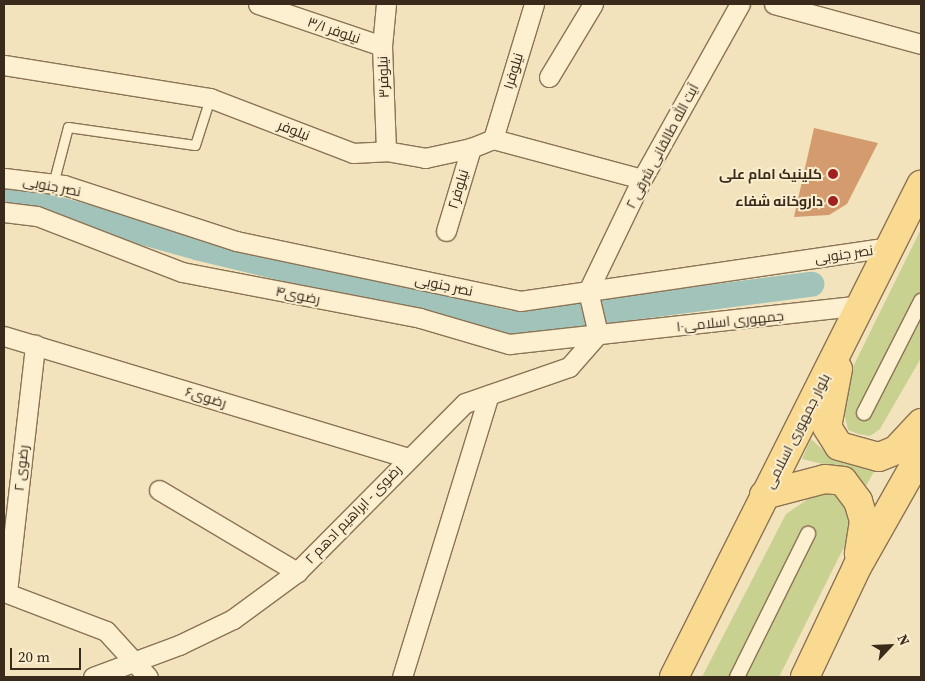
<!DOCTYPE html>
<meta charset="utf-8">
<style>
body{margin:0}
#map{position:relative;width:925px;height:681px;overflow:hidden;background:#f2e3bd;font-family:"Source Serif 4",Cairo,serif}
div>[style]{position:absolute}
.green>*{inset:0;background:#c8d190}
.canal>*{height:25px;margin:-12.5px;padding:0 12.5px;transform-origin:12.5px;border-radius:12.5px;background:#a1c3b9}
.building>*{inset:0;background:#d49b6f}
.roads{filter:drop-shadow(1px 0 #8c7355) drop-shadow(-1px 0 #8c7355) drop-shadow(0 1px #8c7355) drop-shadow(0 -1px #8c7355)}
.service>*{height:9px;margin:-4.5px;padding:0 4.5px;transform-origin:4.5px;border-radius:4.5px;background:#fcf0d1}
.pedestrian>*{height:14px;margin:-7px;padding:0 7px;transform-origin:7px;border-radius:7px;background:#fcf0d1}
.minor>*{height:19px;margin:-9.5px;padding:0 9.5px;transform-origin:9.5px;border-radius:9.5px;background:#fcf0d1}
.primary>*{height:28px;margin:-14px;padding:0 14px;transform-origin:14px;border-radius:14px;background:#fada91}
.dots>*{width:14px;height:14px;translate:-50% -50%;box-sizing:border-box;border:2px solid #f9edcd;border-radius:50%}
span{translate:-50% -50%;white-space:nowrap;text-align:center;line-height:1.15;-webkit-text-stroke:4px #f9edcd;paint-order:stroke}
.street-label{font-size:14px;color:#392a1b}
.poi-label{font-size:14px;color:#392a1b;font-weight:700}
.right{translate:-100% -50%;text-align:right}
.frame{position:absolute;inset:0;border:5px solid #392a1b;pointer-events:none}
.north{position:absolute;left:865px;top:621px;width:50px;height:50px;-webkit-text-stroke:4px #f9edcd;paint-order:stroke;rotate:65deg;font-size:14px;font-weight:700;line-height:20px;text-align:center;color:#392a1b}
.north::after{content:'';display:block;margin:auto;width:18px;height:22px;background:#392a1b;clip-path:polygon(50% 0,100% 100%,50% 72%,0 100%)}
.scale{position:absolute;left:10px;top:648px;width:71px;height:22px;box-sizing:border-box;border:2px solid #392a1b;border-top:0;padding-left:6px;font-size:15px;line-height:18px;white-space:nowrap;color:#392a1b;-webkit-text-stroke:4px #f9edcd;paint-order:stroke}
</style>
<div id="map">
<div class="green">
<div style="clip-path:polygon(921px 229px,921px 358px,880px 429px,870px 436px,858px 434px,848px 430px,843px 408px,851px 371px)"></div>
<div style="clip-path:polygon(811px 439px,834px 460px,876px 468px,861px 495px,836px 467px,802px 459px)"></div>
<div style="clip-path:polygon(823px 489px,839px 491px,848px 506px,851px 533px,779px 677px,702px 677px,786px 514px)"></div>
</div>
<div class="canal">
<div style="left:4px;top:200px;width:41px;rotate:7deg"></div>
<div style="left:45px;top:205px;width:157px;rotate:15.5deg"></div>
<div style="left:196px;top:247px;width:322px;rotate:13.6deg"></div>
<div style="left:509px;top:323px;width:305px;rotate:-7.4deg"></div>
</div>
<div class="building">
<div style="clip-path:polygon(814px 128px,878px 143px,847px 204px,829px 215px,794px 217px)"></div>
</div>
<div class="roads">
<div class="service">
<div style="left:53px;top:184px;width:59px;rotate:-75.3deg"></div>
<div style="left:68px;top:127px;width:128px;rotate:8.1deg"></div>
<div style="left:195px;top:145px;width:49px;rotate:-72.3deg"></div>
</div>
<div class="pedestrian">
<div style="left:864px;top:413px;width:126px;rotate:-63deg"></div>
<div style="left:737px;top:677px;width:160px;rotate:-63.6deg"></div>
</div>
<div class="minor">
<div style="left:258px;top:4px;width:131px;rotate:18.7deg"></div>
<div style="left:386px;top:4px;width:42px;rotate:95.4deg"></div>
<div style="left:382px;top:46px;width:105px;rotate:87.8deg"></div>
<div style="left:774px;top:4px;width:152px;rotate:15.2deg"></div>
<div style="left:4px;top:65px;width:209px;rotate:9.1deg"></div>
<div style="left:210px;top:98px;width:153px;rotate:21deg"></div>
<div style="left:353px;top:153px;width:33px;rotate:-3deg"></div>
<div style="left:386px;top:151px;width:40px;rotate:10deg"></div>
<div style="left:425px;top:158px;width:47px;rotate:-12.3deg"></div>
<div style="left:471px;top:148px;width:24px;rotate:-22deg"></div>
<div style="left:493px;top:139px;width:154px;rotate:15deg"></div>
<div style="left:549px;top:77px;width:85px;rotate:-58.9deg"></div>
<div style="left:493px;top:139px;width:141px;rotate:-73.1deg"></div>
<div style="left:4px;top:178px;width:60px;rotate:6.7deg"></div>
<div style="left:64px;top:185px;width:181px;rotate:18deg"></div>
<div style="left:236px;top:241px;width:290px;rotate:11.9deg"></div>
<div style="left:520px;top:301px;width:376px;rotate:-8.3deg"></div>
<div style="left:4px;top:212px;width:33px;rotate:7deg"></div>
<div style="left:37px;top:216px;width:155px;rotate:21.1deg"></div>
<div style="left:182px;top:272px;width:242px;rotate:10.9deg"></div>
<div style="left:420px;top:318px;width:93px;rotate:16.3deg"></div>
<div style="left:509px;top:344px;width:356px;rotate:-6.3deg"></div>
<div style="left:446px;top:231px;width:87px;rotate:-73.2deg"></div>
<div style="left:588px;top:291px;width:124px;rotate:-64.3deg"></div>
<div style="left:642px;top:179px;width:201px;rotate:-60.8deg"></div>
<div style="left:588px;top:291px;width:44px;rotate:76.9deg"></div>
<div style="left:4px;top:336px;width:422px;rotate:16.8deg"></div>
<div style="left:159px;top:490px;width:161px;rotate:30.7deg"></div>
<div style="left:4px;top:592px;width:109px;rotate:20.9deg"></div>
<div style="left:106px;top:631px;width:62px;rotate:47.6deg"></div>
<div style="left:7px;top:592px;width:249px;rotate:-83.5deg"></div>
<div style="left:93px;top:677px;width:92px;rotate:-20.4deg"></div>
<div style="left:179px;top:645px;width:60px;rotate:-25.7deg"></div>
<div style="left:233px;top:619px;width:79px;rotate:-36.3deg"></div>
<div style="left:297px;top:572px;width:238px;rotate:-45.2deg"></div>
<div style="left:465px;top:403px;width:110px;rotate:-19.1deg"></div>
<div style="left:569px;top:367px;width:44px;rotate:-48.7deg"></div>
<div style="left:402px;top:677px;width:295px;rotate:-72.9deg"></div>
</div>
<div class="primary">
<div style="left:838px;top:369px;width:59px;rotate:100.7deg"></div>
<div style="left:827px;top:427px;width:22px;rotate:58deg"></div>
<div style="left:839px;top:446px;width:41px;rotate:15.4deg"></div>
<div style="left:879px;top:457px;width:18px;rotate:-22deg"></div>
<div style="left:896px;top:450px;width:37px;rotate:-47deg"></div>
<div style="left:764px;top:495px;width:63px;rotate:-14.7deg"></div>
<div style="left:825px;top:479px;width:18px;rotate:6deg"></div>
<div style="left:843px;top:481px;width:25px;rotate:53deg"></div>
<div style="left:858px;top:501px;width:21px;rotate:73deg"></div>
<div style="left:864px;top:521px;width:33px;rotate:99deg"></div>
<div style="left:674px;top:677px;width:551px;rotate:-63.34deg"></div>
<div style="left:805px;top:677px;width:122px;rotate:-64.7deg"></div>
<div style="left:857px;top:567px;width:130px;rotate:-60.5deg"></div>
</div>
</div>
<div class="dots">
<div style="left:833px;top:174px;background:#a0201f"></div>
<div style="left:833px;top:201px;background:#a0201f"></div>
</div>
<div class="street-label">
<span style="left:334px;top:30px;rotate:19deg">نیلوفر ۳/۱</span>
<span style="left:513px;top:71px;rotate:-73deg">نیلوفر۱</span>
<span style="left:383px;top:77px;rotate:-92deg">نیلوفر۳</span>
<span style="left:294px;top:130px;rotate:21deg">نیلوفر</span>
<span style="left:662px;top:146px;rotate:-62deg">آیت الله طالقانی شرقی ۲</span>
<span style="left:52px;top:186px;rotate:11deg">نصر جنوبی</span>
<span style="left:458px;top:189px;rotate:-73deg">نیلوفر۲</span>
<span style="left:844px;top:254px;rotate:-8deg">نصر جنوبی</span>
<span style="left:444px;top:285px;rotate:12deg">نصر جنوبی</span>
<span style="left:298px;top:295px;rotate:11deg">رضوی۴</span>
<span style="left:730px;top:321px;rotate:-6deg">جمهوری اسلامی۱۰</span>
<span style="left:206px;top:397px;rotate:17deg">رضوی۶</span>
<span style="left:797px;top:431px;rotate:-63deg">بلوار جمهوری اسلامی</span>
<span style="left:21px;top:468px;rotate:-84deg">رضوی ۲</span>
<span style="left:353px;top:514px;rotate:-46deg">رضوی - ابراهیم ادهم ۲</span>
</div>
<div class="poi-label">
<span class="right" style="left:822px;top:174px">کلینیک امام علی</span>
<span class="right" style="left:823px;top:201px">داروخانه شفاء</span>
</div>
<div class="frame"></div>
<div class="north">N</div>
<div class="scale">20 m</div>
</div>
